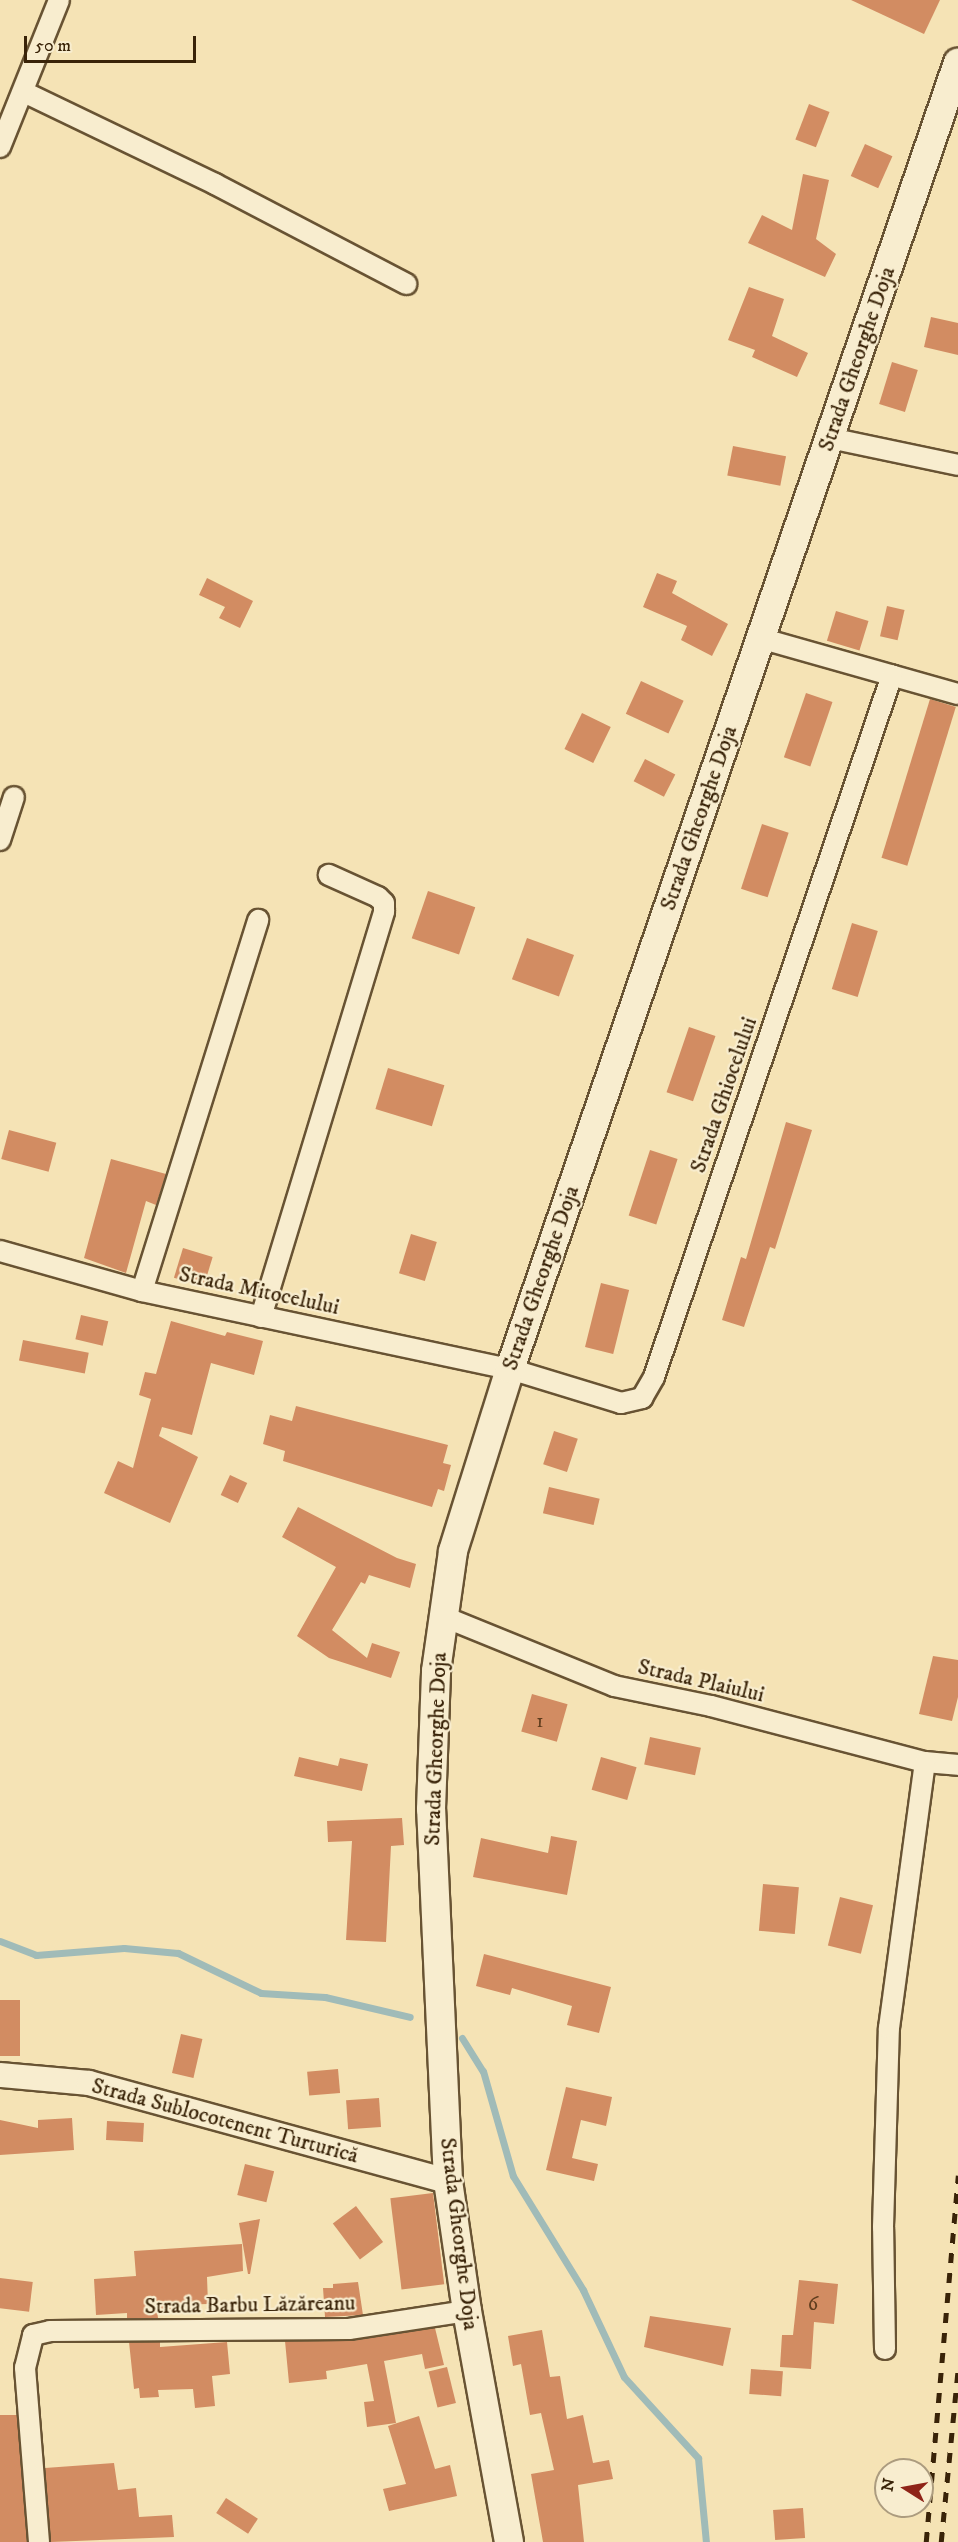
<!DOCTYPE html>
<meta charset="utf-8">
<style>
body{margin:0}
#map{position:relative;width:958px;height:2542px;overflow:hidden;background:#f5e3b5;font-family:"IM FELL DW Pica",serif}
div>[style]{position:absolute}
.stream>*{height:7px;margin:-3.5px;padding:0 3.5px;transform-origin:3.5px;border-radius:3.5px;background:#a0bbb8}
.building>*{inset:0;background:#d28c62;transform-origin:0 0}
.roads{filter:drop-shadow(2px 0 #685333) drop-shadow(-2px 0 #685333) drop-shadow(0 2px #685333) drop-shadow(0 -2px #685333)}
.minor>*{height:20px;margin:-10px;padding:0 10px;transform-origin:10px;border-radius:10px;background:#f8edcf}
.tertiary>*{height:24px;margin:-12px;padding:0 12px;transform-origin:12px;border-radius:12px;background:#f8edcf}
.secondary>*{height:28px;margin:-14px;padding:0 14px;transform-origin:14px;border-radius:14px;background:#f8edcf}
.rail>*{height:4.5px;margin-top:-2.25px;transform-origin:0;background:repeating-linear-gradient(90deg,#392308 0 10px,transparent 0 20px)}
span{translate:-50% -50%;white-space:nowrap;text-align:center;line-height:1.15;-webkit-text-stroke:4.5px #f8edcf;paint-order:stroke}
.number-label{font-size:20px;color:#5f3d1e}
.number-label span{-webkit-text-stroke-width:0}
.street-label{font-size:22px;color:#392308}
.north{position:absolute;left:874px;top:2458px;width:60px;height:60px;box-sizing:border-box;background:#f8edcf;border:2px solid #ac9c7f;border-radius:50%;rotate:281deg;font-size:16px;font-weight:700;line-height:24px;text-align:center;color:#392308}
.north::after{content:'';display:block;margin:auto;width:21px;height:27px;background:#8f2418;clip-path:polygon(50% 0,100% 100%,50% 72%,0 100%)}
.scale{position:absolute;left:24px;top:36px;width:172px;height:27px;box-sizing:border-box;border:3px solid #392308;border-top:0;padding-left:8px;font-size:18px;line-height:21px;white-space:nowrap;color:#392308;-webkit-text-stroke:4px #f8edcf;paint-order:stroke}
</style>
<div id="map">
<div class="stream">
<div style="left:0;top:1941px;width:39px;rotate:21deg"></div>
<div style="left:36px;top:1955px;width:88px;rotate:-4.5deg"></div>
<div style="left:124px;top:1948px;width:54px;rotate:5.3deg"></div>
<div style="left:178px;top:1953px;width:92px;rotate:25.7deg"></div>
<div style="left:261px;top:1993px;width:64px;rotate:3.6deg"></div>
<div style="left:325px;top:1997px;width:87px;rotate:13.2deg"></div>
<div style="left:462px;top:2038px;width:39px;rotate:58deg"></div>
<div style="left:483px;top:2071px;width:109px;rotate:74.1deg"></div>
<div style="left:513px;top:2176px;width:134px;rotate:58.4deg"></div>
<div style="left:583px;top:2290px;width:96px;rotate:64.8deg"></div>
<div style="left:624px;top:2377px;width:110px;rotate:47.6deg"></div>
<div style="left:698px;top:2458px;width:84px;rotate:84.6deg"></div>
</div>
<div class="building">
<div style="clip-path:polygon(851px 0,940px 0,924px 34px)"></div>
<div style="left:809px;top:104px;width:22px;height:38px;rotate:21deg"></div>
<div style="left:865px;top:144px;width:30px;height:35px;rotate:24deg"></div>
<div style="clip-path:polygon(803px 174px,829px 180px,816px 239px,836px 254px,825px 277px,748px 243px,762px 215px,792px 230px)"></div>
<div style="clip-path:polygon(749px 287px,784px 299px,772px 336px,808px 353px,797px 377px,752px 357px,755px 350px,728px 340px)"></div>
<div style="clip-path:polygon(931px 317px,958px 323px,958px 355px,924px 347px)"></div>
<div style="left:892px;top:362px;width:27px;height:44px;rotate:17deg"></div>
<div style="left:733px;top:446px;width:54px;height:30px;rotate:11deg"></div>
<div style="clip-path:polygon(657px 573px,677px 581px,672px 593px,728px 624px,712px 656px,681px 640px,687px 626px,643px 607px)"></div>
<div style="clip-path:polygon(207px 578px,253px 601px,240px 628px,219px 618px,225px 607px,199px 595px)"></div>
<div style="left:887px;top:606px;width:18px;height:31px;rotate:13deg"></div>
<div style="left:836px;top:611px;width:34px;height:31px;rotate:17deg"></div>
<div style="left:641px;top:681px;width:47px;height:36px;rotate:25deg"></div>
<div style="left:806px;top:693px;width:28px;height:68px;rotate:19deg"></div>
<div style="left:930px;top:699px;width:27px;height:166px;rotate:17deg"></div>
<div style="left:582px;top:713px;width:32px;height:40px;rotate:26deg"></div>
<div style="left:645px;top:759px;width:34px;height:25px;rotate:27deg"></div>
<div style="left:762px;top:824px;width:28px;height:68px;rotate:18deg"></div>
<div style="left:428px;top:891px;width:50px;height:50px;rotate:19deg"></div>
<div style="left:852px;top:923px;width:27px;height:69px;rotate:17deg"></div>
<div style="left:527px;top:938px;width:50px;height:44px;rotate:20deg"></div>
<div style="left:689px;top:1027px;width:28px;height:69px;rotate:19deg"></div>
<div style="left:388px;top:1068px;width:59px;height:43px;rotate:17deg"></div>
<div style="clip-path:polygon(786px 1122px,812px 1130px,775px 1249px,770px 1247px,744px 1327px,722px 1320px,741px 1257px,746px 1259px)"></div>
<div style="left:9px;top:1130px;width:49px;height:30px;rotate:15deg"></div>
<div style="left:650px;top:1150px;width:29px;height:69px;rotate:18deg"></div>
<div style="clip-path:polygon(111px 1159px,166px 1174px,156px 1205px,146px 1201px,126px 1273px,84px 1258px)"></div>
<div style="left:411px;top:1234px;width:27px;height:41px;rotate:17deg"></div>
<div style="left:183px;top:1248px;width:31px;height:31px;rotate:17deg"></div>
<div style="left:601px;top:1283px;width:29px;height:66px;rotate:14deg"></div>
<div style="left:81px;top:1315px;width:28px;height:25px;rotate:13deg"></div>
<div style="clip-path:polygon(171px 1321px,225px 1336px,227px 1332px,263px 1341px,254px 1375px,211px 1363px,192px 1435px,162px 1427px,159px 1436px,198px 1457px,170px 1523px,104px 1493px,118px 1461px,133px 1468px,151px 1399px,139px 1395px,145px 1372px,156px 1374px)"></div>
<div style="left:23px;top:1340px;width:67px;height:21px;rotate:11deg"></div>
<div style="clip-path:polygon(296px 1406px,448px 1445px,443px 1463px,451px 1465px,444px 1491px,438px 1489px,432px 1507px,283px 1461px,285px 1451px,263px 1444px,270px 1415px,292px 1421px)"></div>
<div style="left:554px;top:1431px;width:25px;height:35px;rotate:18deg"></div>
<div style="left:230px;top:1475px;width:19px;height:22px;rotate:25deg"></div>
<div style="left:549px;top:1487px;width:52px;height:27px;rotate:13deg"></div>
<div style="clip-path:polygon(298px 1507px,397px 1558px,416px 1564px,410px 1588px,369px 1575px,365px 1584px,361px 1582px,332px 1630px,367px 1658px,372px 1643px,400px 1652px,391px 1678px,329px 1658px,297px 1636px,336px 1567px,282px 1537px)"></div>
<div style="clip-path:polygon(933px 1656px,958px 1660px,958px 1697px,952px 1721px,919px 1714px)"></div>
<div style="left:532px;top:1694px;width:37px;height:39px;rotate:16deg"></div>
<div style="left:650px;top:1737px;width:52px;height:28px;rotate:12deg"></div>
<div style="clip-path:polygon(299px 1757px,338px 1766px,340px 1758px,368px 1764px,362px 1791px,294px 1776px)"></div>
<div style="left:601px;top:1757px;width:37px;height:34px;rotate:16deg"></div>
<div style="clip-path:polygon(402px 1818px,404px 1845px,391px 1846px,386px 1942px,346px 1940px,352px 1841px,328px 1842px,327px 1821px)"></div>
<div style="clip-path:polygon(551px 1836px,577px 1841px,567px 1895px,473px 1877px,481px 1838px,548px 1853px)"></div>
<div style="left:763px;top:1884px;width:36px;height:47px;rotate:5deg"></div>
<div style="left:840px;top:1897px;width:34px;height:50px;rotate:14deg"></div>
<div style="clip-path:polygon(484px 1954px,611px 1987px,599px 2033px,567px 2025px,572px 2006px,512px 1988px,510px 1995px,476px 1986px)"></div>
<div style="left:0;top:2000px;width:20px;height:56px"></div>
<div style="left:181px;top:2034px;width:22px;height:40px;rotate:13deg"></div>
<div style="left:338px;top:2069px;width:24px;height:31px;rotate:85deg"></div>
<div style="clip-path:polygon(566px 2087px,612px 2097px,606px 2126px,581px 2120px,572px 2158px,598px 2164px,594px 2181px,546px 2170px)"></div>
<div style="left:379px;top:2098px;width:29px;height:33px;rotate:86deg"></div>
<div style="clip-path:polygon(72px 2118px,74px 2150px,0 2155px,0 2120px,38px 2128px,38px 2120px)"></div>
<div style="left:107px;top:2121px;width:37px;height:19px;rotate:3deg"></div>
<div style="left:245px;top:2164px;width:30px;height:32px;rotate:14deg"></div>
<div style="left:433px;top:2193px;width:92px;height:43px;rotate:83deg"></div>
<div style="left:356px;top:2206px;width:45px;height:29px;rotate:53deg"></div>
<div style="clip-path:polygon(260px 2219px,250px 2274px,248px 2274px,239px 2223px)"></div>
<div style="clip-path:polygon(242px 2244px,243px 2271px,207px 2277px,208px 2304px,173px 2305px,173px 2309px,157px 2310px,158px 2318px,127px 2318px,127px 2313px,96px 2315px,94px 2279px,136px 2276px,134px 2251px)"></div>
<div style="left:0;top:2278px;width:33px;height:30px;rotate:7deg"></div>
<div style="clip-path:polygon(799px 2280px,838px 2284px,834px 2324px,814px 2322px,811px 2369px,780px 2367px,782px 2335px,793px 2335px)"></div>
<div style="clip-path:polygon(358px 2282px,363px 2315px,325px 2317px,323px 2288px,333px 2288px,333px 2284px)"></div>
<div style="clip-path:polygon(650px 2316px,731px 2328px,723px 2366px,644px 2347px)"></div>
<div style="clip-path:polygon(435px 2328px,444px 2365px,425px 2369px,422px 2354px,384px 2361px,396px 2423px,367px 2427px,364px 2402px,374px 2401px,367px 2364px,326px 2371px,327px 2379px,289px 2383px,285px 2341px,351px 2341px)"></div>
<div style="clip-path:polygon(542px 2330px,550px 2377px,560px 2376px,567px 2419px,583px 2415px,593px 2463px,609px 2460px,613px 2479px,578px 2485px,584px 2542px,543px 2542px,531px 2474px,554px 2470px,541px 2413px,530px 2415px,521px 2364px,513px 2366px,508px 2336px)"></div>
<div style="clip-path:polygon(129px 2342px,160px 2342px,160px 2347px,227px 2342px,230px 2374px,212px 2376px,215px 2406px,195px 2408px,193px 2389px,158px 2390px,159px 2397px,140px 2398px,139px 2388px,134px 2389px)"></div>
<div style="left:447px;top:2367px;width:37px;height:19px;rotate:76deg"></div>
<div style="left:751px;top:2369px;width:32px;height:25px;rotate:4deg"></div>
<div style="clip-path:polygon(0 2415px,17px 2415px,27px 2542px,0 2542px)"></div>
<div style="clip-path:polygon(419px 2416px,435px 2469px,450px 2465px,457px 2496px,389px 2511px,383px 2489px,406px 2484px,388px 2426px)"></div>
<div style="clip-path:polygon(114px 2463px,118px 2490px,136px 2488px,139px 2517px,172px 2515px,174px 2537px,51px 2542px,45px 2468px)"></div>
<div style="left:226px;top:2498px;width:38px;height:18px;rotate:33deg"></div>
<div style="left:803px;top:2508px;width:30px;height:30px;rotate:86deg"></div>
</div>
<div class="roads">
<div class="minor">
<div style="left:24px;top:92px;width:212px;rotate:25.7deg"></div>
<div style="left:215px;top:184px;width:216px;rotate:27.6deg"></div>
<div style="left:0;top:147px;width:158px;rotate:-68.1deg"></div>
<div style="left:830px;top:438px;width:131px;rotate:11.9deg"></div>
<div style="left:760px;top:638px;width:206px;rotate:15.8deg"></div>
<div style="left:0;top:840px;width:45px;rotate:-72deg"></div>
<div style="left:0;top:1251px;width:148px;rotate:15.7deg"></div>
<div style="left:142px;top:1291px;width:376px;rotate:12deg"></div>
<div style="left:510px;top:1369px;width:116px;rotate:17deg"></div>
<div style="left:621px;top:1403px;width:22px;rotate:-13deg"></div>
<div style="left:642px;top:1398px;width:24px;rotate:-60deg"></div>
<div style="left:654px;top:1377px;width:741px;rotate:-71.27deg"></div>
<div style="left:142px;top:1291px;width:389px;rotate:-72.6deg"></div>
<div style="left:261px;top:1317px;width:424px;rotate:-73.1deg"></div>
<div style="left:384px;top:911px;width:8px;rotate:-90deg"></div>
<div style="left:384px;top:903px;width:8px;rotate:-135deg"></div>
<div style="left:378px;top:897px;width:54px;rotate:-155.8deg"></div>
<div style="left:442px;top:1616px;width:186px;rotate:22.1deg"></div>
<div style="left:614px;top:1686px;width:99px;rotate:11.7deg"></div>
<div style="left:711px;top:1706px;width:221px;rotate:14.7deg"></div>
<div style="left:925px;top:1762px;width:33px;rotate:5deg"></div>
<div style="left:885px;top:2349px;width:122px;rotate:-90.9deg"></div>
<div style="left:883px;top:2227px;width:199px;rotate:-88.3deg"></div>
<div style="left:889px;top:2028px;width:268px;rotate:-82.3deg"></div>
<div style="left:39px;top:2542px;width:175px;rotate:-94.6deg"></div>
<div style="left:25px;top:2368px;width:34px;rotate:-76deg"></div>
<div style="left:33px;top:2335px;width:17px;rotate:-13deg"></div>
<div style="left:50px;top:2331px;width:299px;rotate:-0.4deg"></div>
<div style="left:349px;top:2329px;width:119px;rotate:-8.7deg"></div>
</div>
<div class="tertiary">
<div style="left:0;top:2075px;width:89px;rotate:5.1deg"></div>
<div style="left:89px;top:2083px;width:372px;rotate:15.3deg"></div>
</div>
<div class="secondary">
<div style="left:509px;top:2542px;width:235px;rotate:-100.3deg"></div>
<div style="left:467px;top:2311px;width:131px;rotate:-98.3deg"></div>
<div style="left:448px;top:2181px;width:372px;rotate:-92.6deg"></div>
<div style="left:431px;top:1809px;width:138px;rotate:-87.9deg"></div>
<div style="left:436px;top:1671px;width:121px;rotate:-81.9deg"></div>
<div style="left:453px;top:1551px;width:191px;rotate:-72.6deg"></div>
<div style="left:510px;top:1369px;width:1381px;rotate:-71.07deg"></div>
</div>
</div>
<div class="rail">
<div style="left:926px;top:2542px;width:368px;rotate:-85deg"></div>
<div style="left:941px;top:2542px;width:173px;rotate:-84.4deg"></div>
</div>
<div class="number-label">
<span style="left:540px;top:1721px">1</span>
<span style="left:813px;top:2304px">6</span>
</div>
<div class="street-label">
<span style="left:857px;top:359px;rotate:-71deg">Strada Gheorghe Doja</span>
<span style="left:699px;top:818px;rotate:-71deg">Strada Gheorghe Doja</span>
<span style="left:724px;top:1095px;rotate:-71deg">Strada Ghiocelului</span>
<span style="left:541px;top:1278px;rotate:-71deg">Strada Gheorghe Doja</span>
<span style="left:259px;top:1291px;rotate:12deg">Strada Mitocelului</span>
<span style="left:701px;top:1681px;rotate:13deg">Strada Plaiului</span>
<span style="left:436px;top:1749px;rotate:-88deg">Strada Gheorghe Doja</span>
<span style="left:225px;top:2121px;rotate:15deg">Strada Sublocotenent Turturică</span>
<span style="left:459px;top:2234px;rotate:83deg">Strada Gheorghe Doja</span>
<span style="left:250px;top:2305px;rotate:-1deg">Strada Barbu Lăzăreanu</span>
</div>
<div class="north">N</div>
<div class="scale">50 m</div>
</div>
